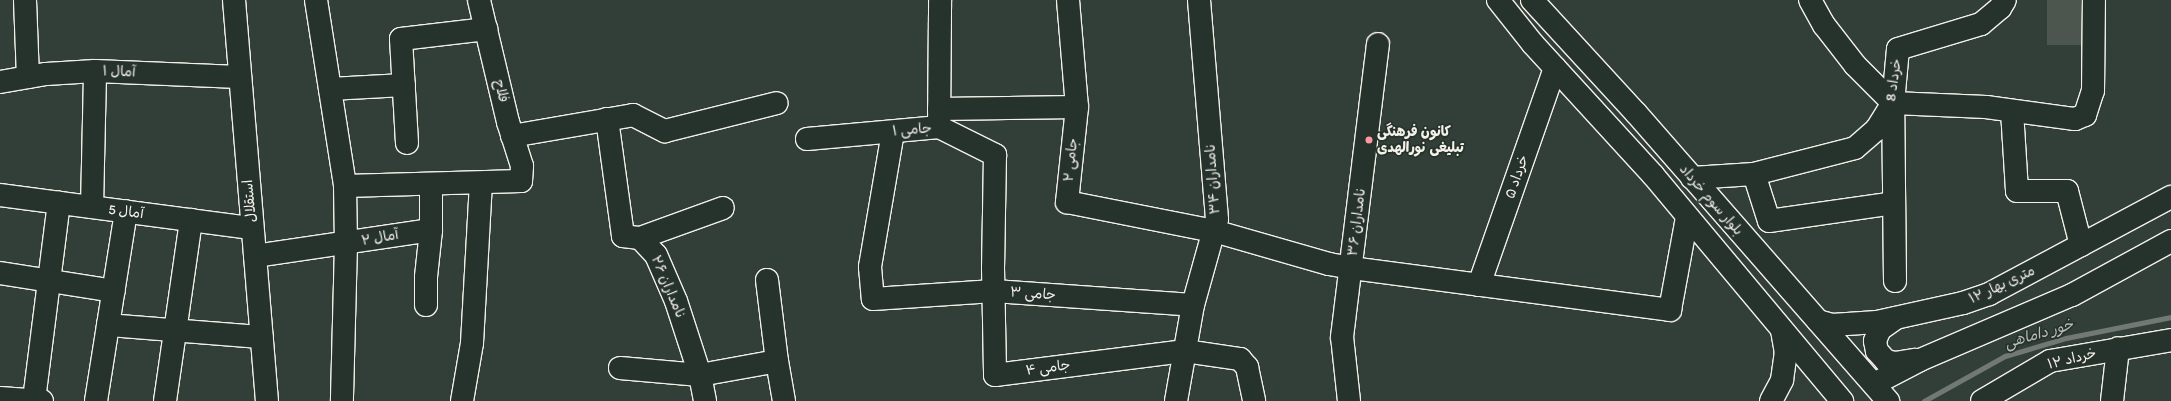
<!DOCTYPE html>
<meta charset="utf-8">
<style>
body{margin:0}
#map{position:relative;width:2171px;height:401px;overflow:hidden;background:#323e38;font-family:Itim,"Playpen Sans Arabic",sans-serif}
div>[style]{position:absolute}
.green>*{inset:0;background:#4c564f;transform-origin:0 0}
.stream>*{height:5px;margin:-2.5px;padding:0 2.5px;transform-origin:2.5px;border-radius:2.5px;background:#727972}
.roads{filter:drop-shadow(1px 0 #f4f1e8) drop-shadow(-1px 0 #f4f1e8) drop-shadow(0 1px #f4f1e8) drop-shadow(0 -1px #f4f1e8)}
.minor>*{height:22px;margin:-11px;padding:0 11px;transform-origin:11px;border-radius:11px;background:#26332d}
.major>*{height:22px;margin:-11px;padding:0 11px;transform-origin:11px;border-radius:11px;background:#26332d}
.dots>*{width:11px;height:11px;translate:-50% -50%;box-sizing:border-box;border:2px solid #26332d;border-radius:50%}
span{translate:-50% -50%;white-space:nowrap;text-align:center;line-height:1.15;-webkit-text-stroke:3.5px #26332d;paint-order:stroke}
.street-label{font-size:14px;color:#f4f1e8}
.poi-label{font-size:14px;color:#f4f1e8;font-weight:700}
.left{translate:0 -50%;text-align:left}
.water-label{font-size:15px;color:#babbb3;font-style:italic}
</style>
<div id="map">
<div class="green">
<div style="left:2047px;top:0;width:42px;height:45px"></div>
</div>
<div class="stream">
<div style="left:1924px;top:401px;width:93px;rotate:-29.1deg"></div>
<div style="left:2005px;top:356px;width:64px;rotate:-16.4deg"></div>
<div style="left:2066px;top:338px;width:107px;rotate:-11.3deg"></div>
</div>
<div class="roads">
<div class="minor">
<div style="left:25px;top:0;width:77px;rotate:87.8deg"></div>
<div style="left:234px;top:0;width:402px;rotate:85.3deg"></div>
<div style="left:316px;top:0;width:188px;rotate:81.1deg"></div>
<div style="left:345px;top:186px;width:58px;rotate:89deg"></div>
<div style="left:346px;top:244px;width:157px;rotate:91.5deg"></div>
<div style="left:1068px;top:0;width:107px;rotate:85.2deg"></div>
<div style="left:1810px;top:0;width:29px;rotate:61deg"></div>
<div style="left:1824px;top:25px;width:51px;rotate:52.2deg"></div>
<div style="left:1855px;top:65px;width:54px;rotate:45deg"></div>
<div style="left:0;top:82px;width:47px;rotate:-9.9deg"></div>
<div style="left:46px;top:74px;width:49px;rotate:-3.5deg"></div>
<div style="left:95px;top:71px;width:144px;rotate:2.4deg"></div>
<div style="left:330px;top:89px;width:74px;rotate:-3.1deg"></div>
<div style="left:1893px;top:103px;width:93px;rotate:2.5deg"></div>
<div style="left:1986px;top:107px;width:90px;rotate:7.7deg"></div>
<div style="left:2075px;top:119px;width:11px;rotate:-22deg"></div>
<div style="left:2085px;top:115px;width:25px;rotate:-72deg"></div>
<div style="left:2093px;top:91px;width:91px;rotate:-89.4deg"></div>
<div style="left:939px;top:109px;width:138px;rotate:-0.8deg"></div>
<div style="left:1077px;top:107px;width:96px;rotate:96deg"></div>
<div style="left:1067px;top:202px;width:150px;rotate:11.2deg"></div>
<div style="left:1214px;top:231px;width:120px;rotate:16deg"></div>
<div style="left:1329px;top:264px;width:23px;rotate:10deg"></div>
<div style="left:1352px;top:268px;width:321px;rotate:7.5deg"></div>
<div style="left:1670px;top:310px;width:95px;rotate:-79.6deg"></div>
<div style="left:2012px;top:111px;width:80px;rotate:86.4deg"></div>
<div style="left:2017px;top:191px;width:50px"></div>
<div style="left:2067px;top:191px;width:56px;rotate:75.5deg"></div>
<div style="left:607px;top:119px;width:118px;rotate:82.2deg"></div>
<div style="left:623px;top:236px;width:17px;rotate:7deg"></div>
<div style="left:640px;top:238px;width:23px;rotate:47deg"></div>
<div style="left:656px;top:255px;width:50px;rotate:66.5deg"></div>
<div style="left:676px;top:301px;width:78px;rotate:72deg"></div>
<div style="left:700px;top:375px;width:26px;rotate:79deg"></div>
<div style="left:939px;top:127px;width:63px;rotate:26.6deg"></div>
<div style="left:995px;top:155px;width:113px;rotate:91deg"></div>
<div style="left:993px;top:268px;width:107px;rotate:88.9deg"></div>
<div style="left:995px;top:375px;width:192px;rotate:-7.2deg"></div>
<div style="left:1185px;top:351px;width:56px;rotate:8.3deg"></div>
<div style="left:1240px;top:359px;width:11px;rotate:49deg"></div>
<div style="left:1247px;top:367px;width:35px;rotate:78deg"></div>
<div style="left:893px;top:132px;width:137px;rotate:99.7deg"></div>
<div style="left:870px;top:267px;width:32px;rotate:85deg"></div>
<div style="left:873px;top:299px;width:121px;rotate:-3.8deg"></div>
<div style="left:994px;top:291px;width:199px;rotate:4deg"></div>
<div style="left:512px;top:136px;width:123px;rotate:-9.8deg"></div>
<div style="left:633px;top:115px;width:36px;rotate:27deg"></div>
<div style="left:665px;top:131px;width:115px;rotate:-14deg"></div>
<div style="left:807px;top:139px;width:133px;rotate:-5.2deg"></div>
<div style="left:939px;top:127px;width:127px;rotate:-89.5deg"></div>
<div style="left:407px;top:143px;width:104px;rotate:-93.3deg"></div>
<div style="left:401px;top:39px;width:86px;rotate:-6.7deg"></div>
<div style="left:1754px;top:174px;width:49px;rotate:72.3deg"></div>
<div style="left:1769px;top:221px;width:126px;rotate:-8.2deg"></div>
<div style="left:1692px;top:178px;width:62px;rotate:-3.7deg"></div>
<div style="left:1754px;top:174px;width:104px;rotate:-14.4deg"></div>
<div style="left:1855px;top:148px;width:28px;rotate:-41deg"></div>
<div style="left:1876px;top:130px;width:32px;rotate:-58deg"></div>
<div style="left:345px;top:186px;width:176px;rotate:-1.6deg"></div>
<div style="left:521px;top:181px;width:15px;rotate:-86deg"></div>
<div style="left:522px;top:166px;width:46px;rotate:-107.7deg"></div>
<div style="left:508px;top:122px;width:125px;rotate:-103.4deg"></div>
<div style="left:0;top:195px;width:254px;rotate:7.5deg"></div>
<div style="left:92px;top:207px;width:136px;rotate:-88.7deg"></div>
<div style="left:431px;top:230px;width:45px;rotate:-90deg"></div>
<div style="left:640px;top:238px;width:88px;rotate:-19.9deg"></div>
<div style="left:255px;top:256px;width:178px;rotate:-8.4deg"></div>
<div style="left:431px;top:230px;width:47px;rotate:96.1deg"></div>
<div style="left:426px;top:277px;width:28px;rotate:90deg"></div>
<div style="left:0;top:273px;width:115px;rotate:9deg"></div>
<div style="left:767px;top:280px;width:82px;rotate:83deg"></div>
<div style="left:1895px;top:281px;width:178px;rotate:-90.6deg"></div>
<div style="left:1893px;top:103px;width:54px;rotate:-84.7deg"></div>
<div style="left:1898px;top:49px;width:87px;rotate:-16.8deg"></div>
<div style="left:1981px;top:24px;width:25px;rotate:-40deg"></div>
<div style="left:2000px;top:8px;width:9px;rotate:-58deg"></div>
<div style="left:1479px;top:285px;width:230px;rotate:-70.7deg"></div>
<div style="left:1896px;top:318px;width:19px;rotate:145deg"></div>
<div style="left:1880px;top:329px;width:13px;rotate:113deg"></div>
<div style="left:1875px;top:341px;width:10px;rotate:79deg"></div>
<div style="left:1877px;top:351px;width:13px;rotate:48deg"></div>
<div style="left:1886px;top:361px;width:9px;rotate:13deg"></div>
<div style="left:1895px;top:363px;width:20px;rotate:-9deg"></div>
<div style="left:1818px;top:321px;width:15px;rotate:16deg"></div>
<div style="left:1832px;top:325px;width:45px;rotate:-3.8deg"></div>
<div style="left:1877px;top:322px;width:88px;rotate:-12.5deg"></div>
<div style="left:1963px;top:303px;width:28px;rotate:-19deg"></div>
<div style="left:1989px;top:294px;width:206px;rotate:-28.1deg"></div>
<div style="left:108px;top:325px;width:154px;rotate:4.5deg"></div>
<div style="left:620px;top:368px;width:80px;rotate:5deg"></div>
<div style="left:700px;top:375px;width:78px;rotate:-10.3deg"></div>
<div style="left:777px;top:361px;width:41px;rotate:80.1deg"></div>
<div style="left:1874px;top:384px;width:52px;rotate:-27.6deg"></div>
<div style="left:1920px;top:360px;width:165px;rotate:-23.2deg"></div>
<div style="left:2072px;top:295px;width:113px;rotate:-28.6deg"></div>
<div style="left:0;top:398px;width:42px;rotate:4.1deg"></div>
<div style="left:34px;top:400px;width:199px;rotate:-82.8deg"></div>
<div style="left:96px;top:401px;width:192px;rotate:-81deg"></div>
<div style="left:165px;top:401px;width:183px;rotate:-81.8deg"></div>
<div style="left:462px;top:401px;width:59px;rotate:-80.2deg"></div>
<div style="left:472px;top:343px;width:160px;rotate:-86.8deg"></div>
<div style="left:1176px;top:401px;width:97px;rotate:-80deg"></div>
<div style="left:1193px;top:305px;width:89px;rotate:-74.4deg"></div>
<div style="left:1217px;top:219px;width:220px;rotate:-94.7deg"></div>
<div style="left:1349px;top:401px;width:64px;rotate:-96.2deg"></div>
<div style="left:1342px;top:337px;width:295px;rotate:-83deg"></div>
<div style="left:1771px;top:401px;width:24px;rotate:-62deg"></div>
<div style="left:1782px;top:380px;width:27px;rotate:-82deg"></div>
<div style="left:1786px;top:353px;width:22px;rotate:-100deg"></div>
<div style="left:1982px;top:401px;width:79px;rotate:-30.5deg"></div>
<div style="left:2050px;top:361px;width:123px;rotate:-9.8deg"></div>
<div style="left:2112px;top:401px;width:53px;rotate:-83.5deg"></div>
</div>
<div class="major">
<div style="left:1498px;top:0;width:56px;rotate:51.5deg"></div>
<div style="left:1533px;top:44px;width:178px;rotate:47.5deg"></div>
<div style="left:1653px;top:175px;width:295px;rotate:50.1deg"></div>
<div style="left:1532px;top:0;width:154px;rotate:47.4deg"></div>
<div style="left:1636px;top:113px;width:383px;rotate:48.8deg"></div>
</div>
</div>
<div class="dots">
<div style="left:1369px;top:140px;background:#ff9aa2"></div>
</div>
<div class="street-label">
<span style="left:119px;top:72px;rotate:2deg">آمال ۱</span>
<span style="left:1894px;top:80px;rotate:-82deg">خرداد 8</span>
<span style="left:501px;top:91px;rotate:77deg">فلاح</span>
<span style="left:912px;top:130px;rotate:-5deg">جامی ۱</span>
<span style="left:1071px;top:160px;rotate:-84deg">جامی ۲</span>
<span style="left:1517px;top:177px;rotate:-71deg">خرداد ۵</span>
<span style="left:1213px;top:179px;rotate:-94deg">نامداران ۳۴</span>
<span style="left:1711px;top:200px;rotate:49deg">بلوار سوم خرداد</span>
<span style="left:250px;top:201px;rotate:-95deg">استقلال</span>
<span style="left:126px;top:212px;rotate:7deg">آمال 5</span>
<span style="left:1357px;top:222px;rotate:-83deg">نامداران ۳۶</span>
<span style="left:380px;top:238px;rotate:-10deg">آمال ۲</span>
<span style="left:2002px;top:285px;rotate:-25deg">۱۲ متری بهار</span>
<span style="left:668px;top:287px;rotate:67deg">نامداران ۲۶</span>
<span style="left:1033px;top:294px;rotate:4deg">جامی ۳</span>
<span style="left:2072px;top:359px;rotate:-14deg">خرداد ۱۲</span>
<span style="left:1048px;top:368px;rotate:-7deg">جامی ۴</span>
</div>
<div class="poi-label">
<span class="left" style="left:1377px;top:140px">کانون فرهنگی<br>تبلیغی نورالهدی</span>
</div>
<div class="water-label">
<span style="left:2039px;top:334px;rotate:-16deg">خور داماهی</span>
</div>
</div>
